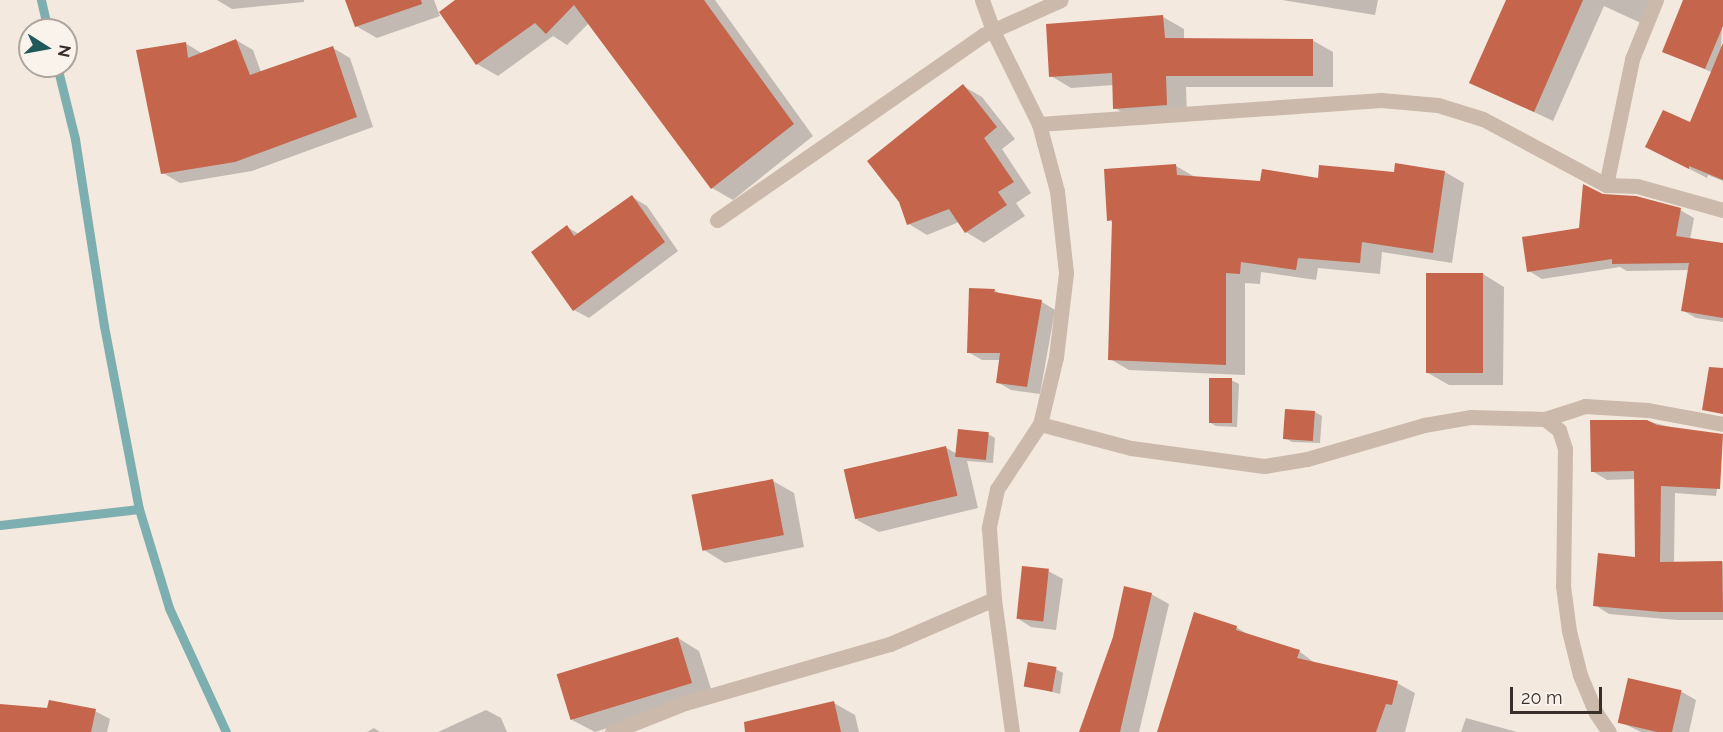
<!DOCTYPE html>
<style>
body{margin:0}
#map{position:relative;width:1723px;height:732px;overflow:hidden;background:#f3e9df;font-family:Raleway,sans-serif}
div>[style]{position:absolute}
.shadow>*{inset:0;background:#0003}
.stream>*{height:9px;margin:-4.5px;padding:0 4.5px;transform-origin:4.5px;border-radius:4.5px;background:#7eafb0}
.building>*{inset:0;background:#c5654b;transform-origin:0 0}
.street>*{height:15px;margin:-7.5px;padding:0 7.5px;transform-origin:7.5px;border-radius:7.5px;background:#cbb9ab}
span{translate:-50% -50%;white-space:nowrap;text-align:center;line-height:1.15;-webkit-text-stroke:5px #faf3ec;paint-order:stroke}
.north{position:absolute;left:18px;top:18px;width:60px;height:60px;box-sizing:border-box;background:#faf3ec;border:2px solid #ada49e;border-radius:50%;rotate:101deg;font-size:16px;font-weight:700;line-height:24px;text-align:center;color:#392e2a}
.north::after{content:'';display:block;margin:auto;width:21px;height:27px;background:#1f595b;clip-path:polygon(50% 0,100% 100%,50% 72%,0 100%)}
.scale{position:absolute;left:1510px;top:687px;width:92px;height:27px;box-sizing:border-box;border:3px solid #392e2a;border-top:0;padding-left:8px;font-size:18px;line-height:21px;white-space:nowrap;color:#392e2a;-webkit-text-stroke:4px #faf3ec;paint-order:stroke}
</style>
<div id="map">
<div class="shadow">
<div style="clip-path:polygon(217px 0,304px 0,304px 2px,232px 9px)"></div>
<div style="clip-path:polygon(347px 0,434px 0,440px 16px,377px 38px,356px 26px)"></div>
<div style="clip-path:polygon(458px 0,715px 0,813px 136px,733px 200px,712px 188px,589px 23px,567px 45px,553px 36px,498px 76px,477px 64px)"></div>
<div style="clip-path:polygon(1282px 0,1378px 0,1375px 15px)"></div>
<div style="clip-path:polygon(1508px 0,1655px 0,1643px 24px,1604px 6px,1553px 121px,1471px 82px)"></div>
<div style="clip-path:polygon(1691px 0,1723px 0,1720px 76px,1664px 51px)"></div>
<div style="clip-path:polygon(1163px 17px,1184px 29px,1184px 39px,1312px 40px,1333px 52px,1333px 87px,1186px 87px,1187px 116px,1135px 120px,1115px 108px,1114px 85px,1071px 88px,1051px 76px)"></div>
<div style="clip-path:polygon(236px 40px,253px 50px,261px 72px,333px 48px,350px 58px,373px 127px,252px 171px,180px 183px,163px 173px,185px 43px,203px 54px)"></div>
<div style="clip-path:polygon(1723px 82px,1723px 181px,1708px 175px,1707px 178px,1647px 147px,1691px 124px)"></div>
<div style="clip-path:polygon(963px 86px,982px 97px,1015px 139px,1002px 149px,1031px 193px,1016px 203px,1025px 216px,984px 243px,966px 232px,959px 222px,927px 235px,909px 224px)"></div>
<div style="clip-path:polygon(1396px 165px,1445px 172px,1464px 183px,1452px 263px,1382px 252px,1380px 274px,1318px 268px,1316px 280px,1261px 272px,1260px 284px,1245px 283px,1245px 375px,1129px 370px,1110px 359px,1114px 223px,1108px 220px,1176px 166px,1195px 177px,1261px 183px,1395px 174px)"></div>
<div style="clip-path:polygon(1603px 196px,1680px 210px,1694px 218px,1690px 240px,1723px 245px,1723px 322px,1696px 318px,1682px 310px,1689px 270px,1627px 271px,1620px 267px,1542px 279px,1529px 271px,1580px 230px)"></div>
<div style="clip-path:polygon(632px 197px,647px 206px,678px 251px,589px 318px,574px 310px,567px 227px,579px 234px)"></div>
<div style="clip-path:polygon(1483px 274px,1504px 287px,1503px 385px,1449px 385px,1428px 373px)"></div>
<div style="clip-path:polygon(994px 290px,1004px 296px,1042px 302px,1055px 310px,1040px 394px,1011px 390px,997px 382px,1000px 360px,982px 360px,968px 352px)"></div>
<div style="clip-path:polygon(1231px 380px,1239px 384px,1237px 427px,1216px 426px,1209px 422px)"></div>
<div style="clip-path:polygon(1315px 412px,1322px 416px,1320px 443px,1292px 442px,1285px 438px)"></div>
<div style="clip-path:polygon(1647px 421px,1670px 427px,1721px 463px,1716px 496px,1675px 493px,1674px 563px,1723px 562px,1723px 620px,1677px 620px,1609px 614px,1595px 605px,1636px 558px,1636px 479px,1607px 480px,1592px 471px)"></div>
<div style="clip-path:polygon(988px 434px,995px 438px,993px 463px,967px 461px,978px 508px,879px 532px,857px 520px,945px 447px,957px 454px)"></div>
<div style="clip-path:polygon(773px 481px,794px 493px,804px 547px,725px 563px,704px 550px)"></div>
<div style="clip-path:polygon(1048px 571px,1063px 579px,1056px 630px,1031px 627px,1017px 618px)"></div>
<div style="clip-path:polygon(1151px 594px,1169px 604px,1139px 732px,1081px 732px)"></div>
<div style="clip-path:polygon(1236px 627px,1254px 638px,1299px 651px,1316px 664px,1397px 683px,1415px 693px,1405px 732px,1158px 732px)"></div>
<div style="clip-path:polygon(678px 638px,699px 651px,713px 695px,595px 732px,572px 720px)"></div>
<div style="clip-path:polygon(1056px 669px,1063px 673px,1060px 694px,1025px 685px)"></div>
<div style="clip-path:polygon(1682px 692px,1696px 700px,1689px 732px,1641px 732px,1620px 722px)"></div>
<div style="clip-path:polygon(834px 703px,855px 715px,859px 732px,784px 732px)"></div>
<div style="clip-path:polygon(0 706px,95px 711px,110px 719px,107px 732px,0 732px)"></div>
<div style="clip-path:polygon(486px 710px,501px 718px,507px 732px,438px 732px)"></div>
<div style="clip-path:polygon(1466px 718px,1517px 732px,1461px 732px)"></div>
<div style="clip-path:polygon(374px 728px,380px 732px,367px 732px)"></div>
</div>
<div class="stream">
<div style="left:41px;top:0;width:31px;rotate:77deg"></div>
<div style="left:57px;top:66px;width:75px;rotate:76.1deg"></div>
<div style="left:75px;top:139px;width:189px;rotate:81.2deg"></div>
<div style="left:104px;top:326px;width:186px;rotate:79.2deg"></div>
<div style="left:139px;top:509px;width:103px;rotate:73.1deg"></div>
<div style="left:169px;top:608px;width:136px;rotate:65.3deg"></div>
<div style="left:0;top:525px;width:140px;rotate:-6.6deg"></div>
</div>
<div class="building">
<div style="clip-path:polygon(345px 0,421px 0,422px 4px,355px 27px)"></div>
<div style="clip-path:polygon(455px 0,704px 0,794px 124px,711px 189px,574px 5px,546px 34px,535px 23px,476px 65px,439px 12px)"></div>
<div style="clip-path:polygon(1506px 0,1583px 0,1534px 112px,1469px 83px)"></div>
<div style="clip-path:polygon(1683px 0,1723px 0,1723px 26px,1705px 69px,1662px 52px)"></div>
<div style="clip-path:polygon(1163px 15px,1165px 38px,1313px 39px,1313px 76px,1166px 76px,1167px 105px,1113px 109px,1112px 73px,1049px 77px,1046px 24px)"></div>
<div style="clip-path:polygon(236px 39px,250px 75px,333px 46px,357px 117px,235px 162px,161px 174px,136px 50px,186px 42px,188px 58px)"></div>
<div style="clip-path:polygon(1723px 43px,1723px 180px,1689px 166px,1689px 169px,1645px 147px,1663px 110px,1690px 122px)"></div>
<div style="clip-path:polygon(963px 84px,997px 127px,984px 138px,1014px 182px,998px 192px,1007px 205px,965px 233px,949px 209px,907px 225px,899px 202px,867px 161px)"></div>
<div style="clip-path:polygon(1395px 163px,1445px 171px,1433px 253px,1362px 242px,1360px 263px,1298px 258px,1296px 270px,1241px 262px,1240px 274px,1226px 273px,1226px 365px,1108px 360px,1112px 220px,1107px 221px,1104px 169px,1176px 164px,1177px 175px,1260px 181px,1262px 169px,1318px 178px,1319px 165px,1394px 172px)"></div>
<div style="clip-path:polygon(1583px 184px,1603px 194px,1636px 196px,1681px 208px,1676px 236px,1723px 243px,1723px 318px,1681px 311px,1689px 263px,1612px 264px,1612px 259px,1527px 272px,1522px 237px,1579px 228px)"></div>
<div style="clip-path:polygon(632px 195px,665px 242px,573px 311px,531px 252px,567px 225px,574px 236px)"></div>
<div style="left:1426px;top:273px;width:57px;height:100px"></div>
<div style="clip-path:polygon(969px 288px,995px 289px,994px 292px,1042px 300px,1027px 387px,996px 383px,1000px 353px,967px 353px)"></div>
<div style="clip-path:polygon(1709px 367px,1723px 368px,1723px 414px,1702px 410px)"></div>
<div style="left:1209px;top:378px;width:23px;height:45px"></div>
<div style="left:1285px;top:409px;width:30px;height:30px;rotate:4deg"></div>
<div style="clip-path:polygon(1590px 420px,1647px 420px,1657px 425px,1723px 434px,1720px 489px,1661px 486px,1660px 562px,1722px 561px,1723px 612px,1661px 612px,1593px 606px,1598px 553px,1635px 557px,1634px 471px,1591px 472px)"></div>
<div style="left:958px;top:429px;width:31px;height:28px;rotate:6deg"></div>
<div style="left:946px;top:446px;width:51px;height:105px;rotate:77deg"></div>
<div style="left:773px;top:479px;width:57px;height:83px;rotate:79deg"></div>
<div style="left:1022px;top:566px;width:27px;height:53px;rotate:6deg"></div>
<div style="clip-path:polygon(1124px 586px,1152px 593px,1120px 732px,1079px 732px,1113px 637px)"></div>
<div style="clip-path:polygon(1194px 612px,1237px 626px,1236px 630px,1300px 650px,1297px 658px,1398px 681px,1392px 705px,1386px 704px,1376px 732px,1157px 732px)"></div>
<div style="left:678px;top:637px;width:48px;height:127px;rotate:73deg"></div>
<div style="left:1028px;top:662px;width:29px;height:25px;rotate:10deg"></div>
<div style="left:1628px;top:678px;width:55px;height:46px;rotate:13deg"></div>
<div style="clip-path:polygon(49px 700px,96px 709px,91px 732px,0 732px,0 704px,47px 708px)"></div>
<div style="clip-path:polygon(834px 701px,841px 732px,745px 732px,744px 722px)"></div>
</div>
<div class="street">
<div style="left:982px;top:0;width:33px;rotate:70deg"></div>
<div style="left:993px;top:31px;width:104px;rotate:63.7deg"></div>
<div style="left:1039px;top:124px;width:69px;rotate:75deg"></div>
<div style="left:1057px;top:191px;width:82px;rotate:83.7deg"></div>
<div style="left:1066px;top:273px;width:85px;rotate:96.8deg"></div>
<div style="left:1056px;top:357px;width:69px;rotate:103.4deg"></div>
<div style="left:1040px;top:424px;width:78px;rotate:123.5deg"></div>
<div style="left:997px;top:489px;width:40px;rotate:102deg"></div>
<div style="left:989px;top:528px;width:71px;rotate:86deg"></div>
<div style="left:994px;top:599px;width:134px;rotate:82.3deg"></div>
<div style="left:1039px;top:124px;width:343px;rotate:-4deg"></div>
<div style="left:1381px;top:100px;width:57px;rotate:5deg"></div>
<div style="left:1438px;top:105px;width:47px;rotate:17.3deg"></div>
<div style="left:1483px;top:119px;width:140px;rotate:28.2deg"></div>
<div style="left:1606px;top:185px;width:31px;rotate:2deg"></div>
<div style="left:1637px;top:186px;width:89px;rotate:15.6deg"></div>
<div style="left:1606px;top:185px;width:129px;rotate:-78.3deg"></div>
<div style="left:1632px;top:59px;width:64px;rotate:-67.9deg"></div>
<div style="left:717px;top:220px;width:324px;rotate:-34.8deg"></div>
<div style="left:983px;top:35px;width:85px;rotate:-24.2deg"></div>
<div style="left:1545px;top:419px;width:42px;rotate:-18deg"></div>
<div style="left:1585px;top:406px;width:63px;rotate:3.6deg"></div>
<div style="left:1648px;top:410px;width:76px;rotate:10.6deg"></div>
<div style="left:1040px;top:424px;width:94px;rotate:14.8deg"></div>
<div style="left:1131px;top:448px;width:134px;rotate:7.7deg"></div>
<div style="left:1264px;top:466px;width:44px;rotate:-9.2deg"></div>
<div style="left:1307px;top:459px;width:122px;rotate:-16.2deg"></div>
<div style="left:1424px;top:425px;width:48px;rotate:-9.7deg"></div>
<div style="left:1471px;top:417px;width:74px;rotate:1.5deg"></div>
<div style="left:1545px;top:419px;width:18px;rotate:38deg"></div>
<div style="left:1559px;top:430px;width:20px;rotate:72deg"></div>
<div style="left:1565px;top:449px;width:137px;rotate:90.8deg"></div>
<div style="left:1563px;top:586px;width:45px;rotate:82.4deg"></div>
<div style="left:1569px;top:631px;width:45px;rotate:76deg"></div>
<div style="left:1580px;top:675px;width:41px;rotate:67.2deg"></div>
<div style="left:1596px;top:713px;width:23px;rotate:56deg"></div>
<div style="left:612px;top:732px;width:79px;rotate:-21.7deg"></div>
<div style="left:685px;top:703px;width:213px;rotate:-16.1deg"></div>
<div style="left:890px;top:644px;width:113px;rotate:-23.4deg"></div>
</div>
<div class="north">N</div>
<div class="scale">20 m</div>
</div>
